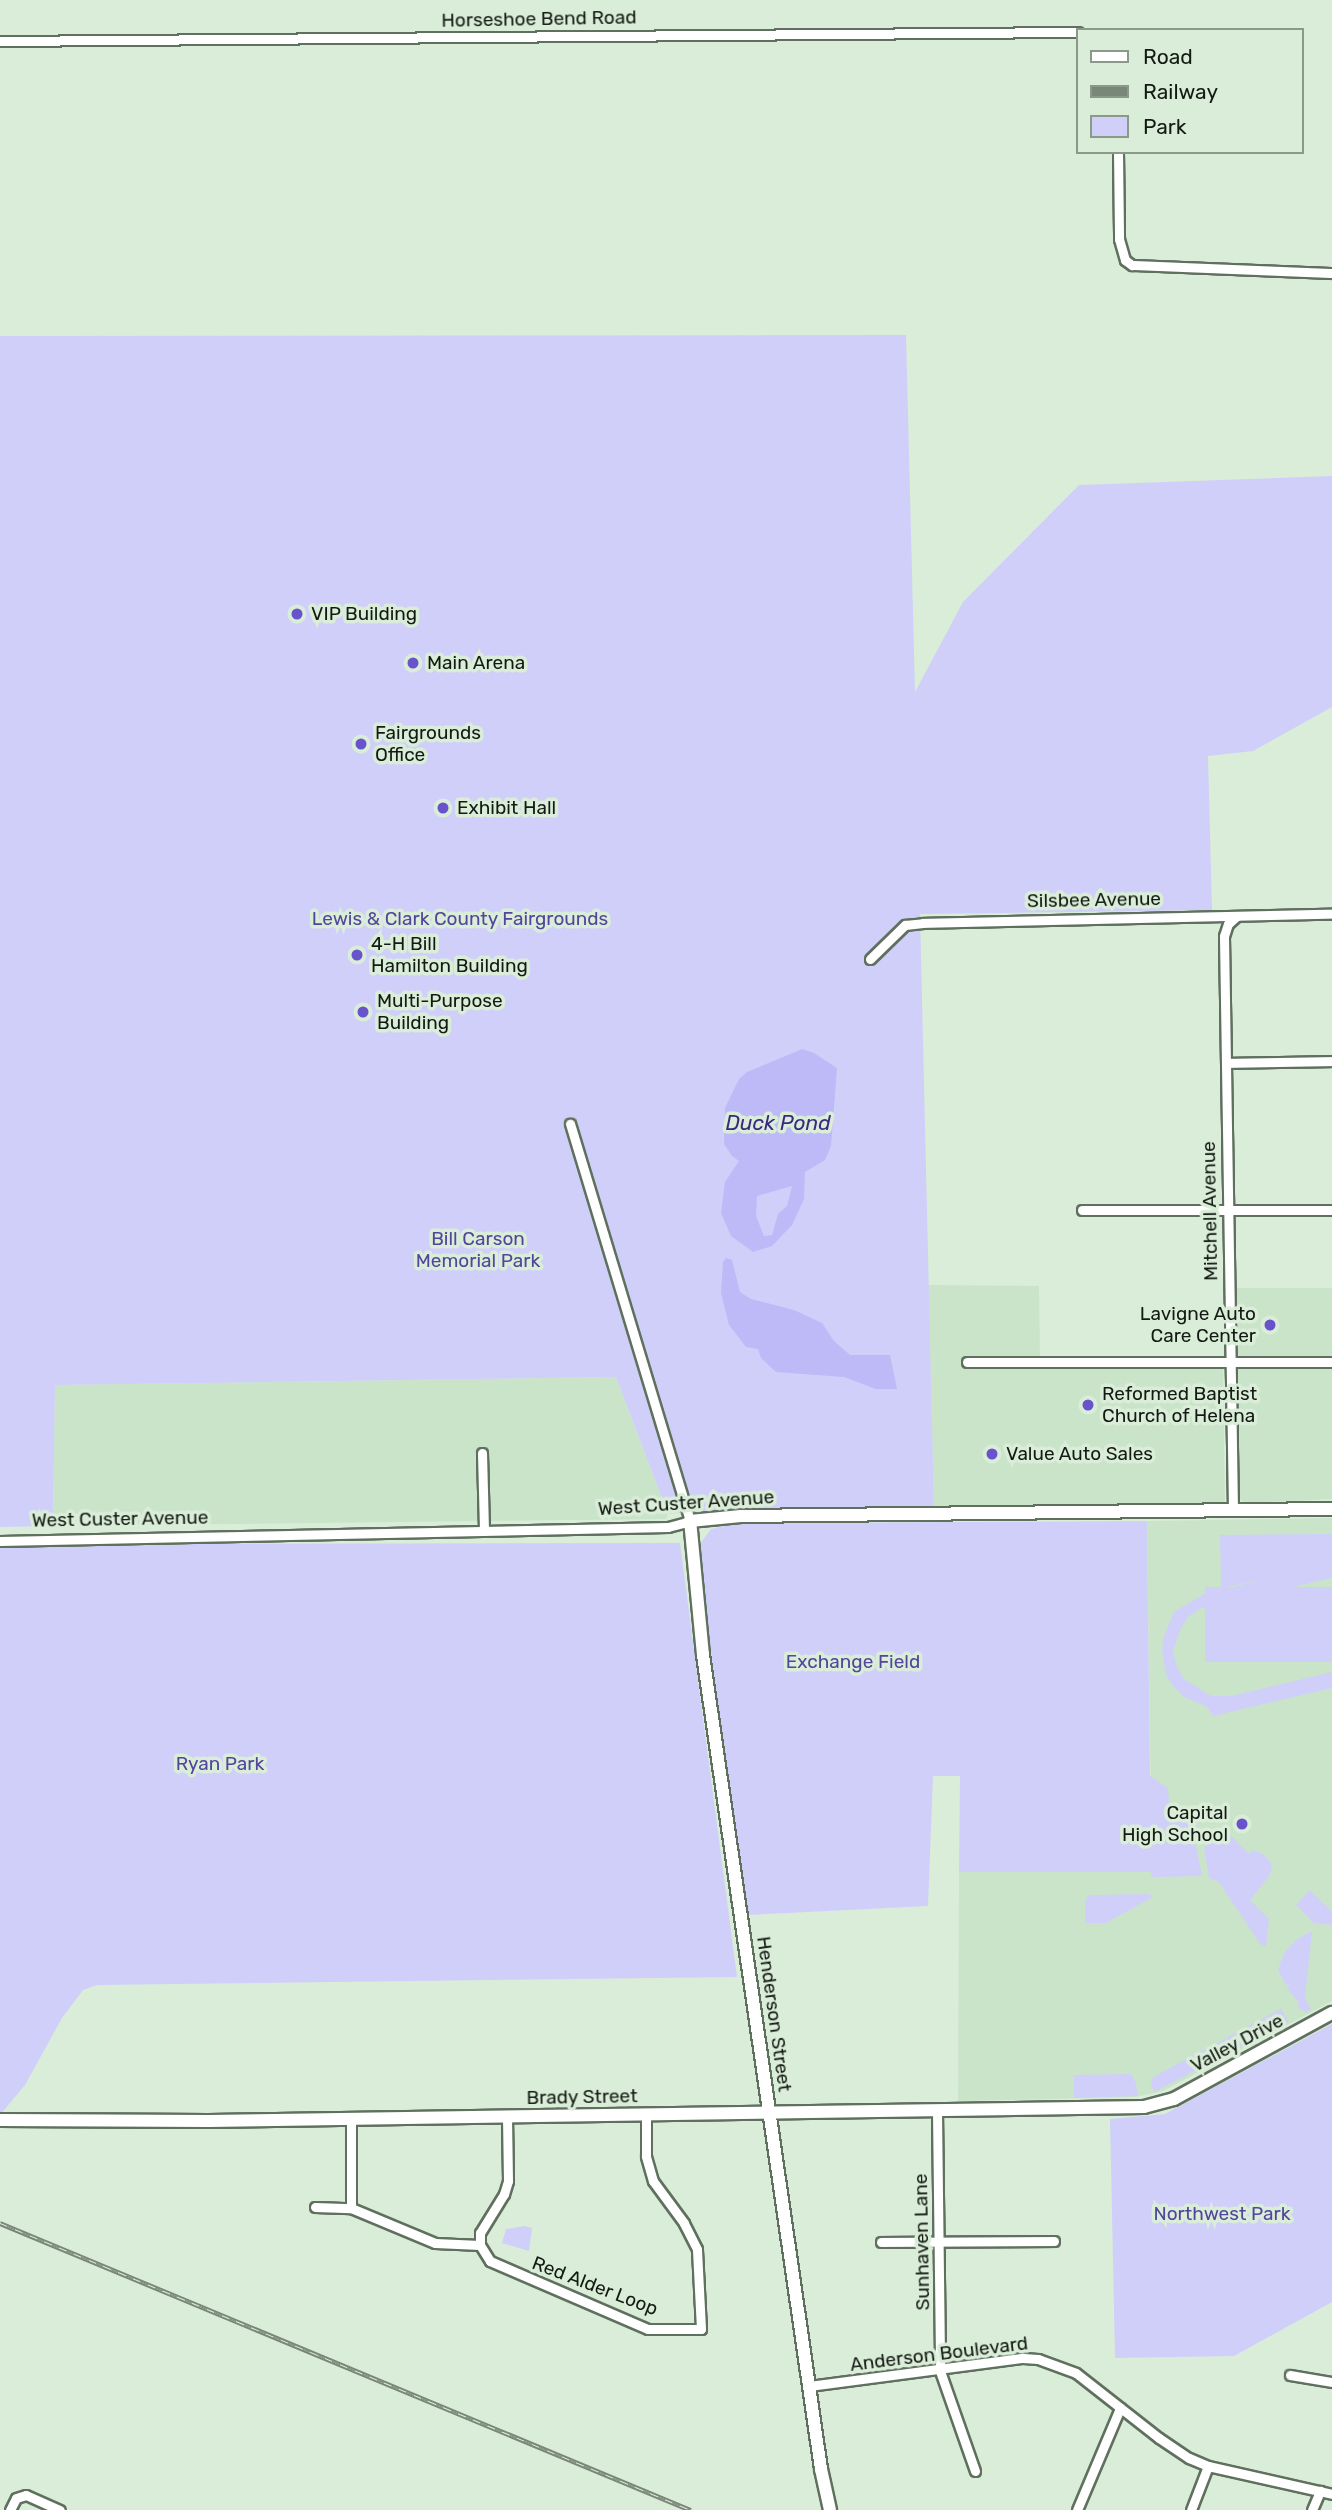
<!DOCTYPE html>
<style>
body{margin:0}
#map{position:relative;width:1332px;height:2510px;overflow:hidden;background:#daedd8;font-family:Rubik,sans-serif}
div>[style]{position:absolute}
.built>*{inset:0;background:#cae4c9;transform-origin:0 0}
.green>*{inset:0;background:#d0cff9;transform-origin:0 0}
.water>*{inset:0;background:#bdbaf7}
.roads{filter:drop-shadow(2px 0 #5f705e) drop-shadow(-2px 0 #5f705e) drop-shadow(0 2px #5f705e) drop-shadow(0 -2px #5f705e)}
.street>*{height:9px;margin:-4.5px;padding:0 4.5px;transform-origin:4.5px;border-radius:4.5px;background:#fff}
.secondary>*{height:12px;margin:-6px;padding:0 6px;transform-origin:6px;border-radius:6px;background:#fff}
.rail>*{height:5px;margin-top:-2.5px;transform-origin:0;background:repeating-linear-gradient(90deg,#daedd8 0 8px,#798778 0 16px);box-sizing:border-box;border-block:2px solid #798778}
.dots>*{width:19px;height:19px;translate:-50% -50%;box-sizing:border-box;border:4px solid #daedd8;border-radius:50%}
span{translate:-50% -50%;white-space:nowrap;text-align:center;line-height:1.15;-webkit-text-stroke:7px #daedd8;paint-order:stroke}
.street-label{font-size:19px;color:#131a13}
.poi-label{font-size:19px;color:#131a13}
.left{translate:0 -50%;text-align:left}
.right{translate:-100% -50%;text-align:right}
.park-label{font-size:19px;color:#52459b}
.water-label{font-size:21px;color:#3a297e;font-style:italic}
.legend{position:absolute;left:1076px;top:28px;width:228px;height:126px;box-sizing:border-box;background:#daedd8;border:2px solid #8a9989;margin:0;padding:9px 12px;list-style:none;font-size:21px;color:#131a13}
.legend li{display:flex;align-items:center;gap:14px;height:35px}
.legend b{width:35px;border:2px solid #8a9989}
</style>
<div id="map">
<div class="built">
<div style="clip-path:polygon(928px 1285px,1039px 1286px,1040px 1359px,1223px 1362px,1225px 1504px,934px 1508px)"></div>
<div style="left:1332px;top:1288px;width:68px;height:98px;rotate:90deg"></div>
<div style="clip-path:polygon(1236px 1369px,1332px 1369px,1332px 1499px,1247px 1503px,1236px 1498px)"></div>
<div style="clip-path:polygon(616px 1377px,668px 1514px,666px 1519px,53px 1526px,55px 1385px)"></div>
<div style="clip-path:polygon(1332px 1518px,1332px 2001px,1163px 2091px,1135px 2097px,958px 2101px,959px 1872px,1152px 1872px,1147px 1521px)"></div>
</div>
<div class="green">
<div style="clip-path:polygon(906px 335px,915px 692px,963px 602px,1079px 485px,1332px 476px,1332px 707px,1253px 751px,1208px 756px,1212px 910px,920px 914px,934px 1508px,715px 1510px,668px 1514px,616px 1377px,55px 1385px,53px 1526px,0 1527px,0 336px)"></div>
<div style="clip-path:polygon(1147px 1521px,1150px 1776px,1168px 1788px,1169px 1803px,1187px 1811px,1197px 1823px,1194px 1836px,1202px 1876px,1152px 1877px,1151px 1872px,959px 1872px,960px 1776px,933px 1776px,928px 1906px,747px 1915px,698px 1557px,700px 1544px,711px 1529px,739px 1523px)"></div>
<div style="clip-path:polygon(1332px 1534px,1332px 1578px,1202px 1608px,1189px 1616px,1181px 1628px,1173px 1651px,1177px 1667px,1184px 1679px,1211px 1696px,1231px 1696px,1332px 1672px,1332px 1688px,1213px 1716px,1206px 1706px,1184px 1697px,1173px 1686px,1166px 1675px,1162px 1650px,1164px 1636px,1174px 1612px,1204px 1594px,1266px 1579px,1221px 1588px,1220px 1535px)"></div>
<div style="clip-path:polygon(680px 1543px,737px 1977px,97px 1985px,83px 1990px,62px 2018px,25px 2085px,0 2115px,0 1544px)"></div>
<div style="left:1332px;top:1587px;width:75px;height:127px;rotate:90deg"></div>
<div style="clip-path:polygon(1224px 1829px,1249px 1854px,1253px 1850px,1263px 1854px,1272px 1864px,1270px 1875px,1250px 1900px,1269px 1919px,1266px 1947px,1260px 1944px,1219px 1882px,1209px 1878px,1204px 1848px)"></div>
<div style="clip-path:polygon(1310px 1890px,1332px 1912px,1332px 1925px,1314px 1923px,1296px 1905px)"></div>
<div style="clip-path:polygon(1149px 1894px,1153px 1897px,1106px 1923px,1085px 1923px,1085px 1901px,1089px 1895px)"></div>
<div style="clip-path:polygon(1312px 1931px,1305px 1998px,1311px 2009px,1306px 2012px,1297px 2006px,1299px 2003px,1287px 1988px,1290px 1985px,1286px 1985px,1278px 1970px,1284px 1953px,1296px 1940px)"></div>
<div style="clip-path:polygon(1281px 2009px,1289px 2022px,1154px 2092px,1151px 2084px,1153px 2077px)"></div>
<div style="clip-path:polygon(1332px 2024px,1332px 2302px,1234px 2356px,1115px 2358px,1110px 2119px,1165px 2114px)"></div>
<div style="clip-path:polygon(1131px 2074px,1136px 2083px,1138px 2096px,1074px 2098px,1074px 2075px)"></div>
<div style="clip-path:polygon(524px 2226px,532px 2228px,529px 2251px,502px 2243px,506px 2229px)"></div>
</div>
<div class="water">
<div style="clip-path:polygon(evenodd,802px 1049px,814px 1053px,837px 1068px,831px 1146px,825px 1160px,805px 1172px,804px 1199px,792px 1225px,772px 1246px,753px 1252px,731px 1236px,721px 1213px,725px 1182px,739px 1161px,732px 1156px,724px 1144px,725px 1108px,739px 1079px,747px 1072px,802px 1049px,792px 1186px,787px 1206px,778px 1214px,772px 1235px,764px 1236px,756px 1216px,757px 1196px,792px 1186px)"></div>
<div style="clip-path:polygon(726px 1258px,732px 1260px,740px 1292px,751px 1299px,794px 1310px,822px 1323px,834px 1341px,850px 1355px,890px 1355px,897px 1389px,876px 1389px,844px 1377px,776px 1372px,761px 1358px,758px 1349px,746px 1347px,729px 1325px,721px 1293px,723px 1262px)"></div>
</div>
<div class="roads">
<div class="street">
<div style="left:0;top:41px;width:1078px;rotate:-0.48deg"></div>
<div style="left:1118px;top:152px;width:87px;rotate:89.3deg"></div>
<div style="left:1119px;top:239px;width:22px;rotate:74deg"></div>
<div style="left:1125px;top:260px;width:9px;rotate:36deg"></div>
<div style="left:1132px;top:265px;width:200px;rotate:2.3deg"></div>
<div style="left:870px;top:959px;width:49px;rotate:-44.2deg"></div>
<div style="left:905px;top:925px;width:18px;rotate:-6deg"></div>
<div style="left:923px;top:923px;width:409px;rotate:-1.3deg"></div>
<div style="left:1226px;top:1063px;width:106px;rotate:-1.1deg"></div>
<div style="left:1082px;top:1210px;width:250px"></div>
<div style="left:967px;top:1362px;width:365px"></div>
<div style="left:482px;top:1453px;width:78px;rotate:88.5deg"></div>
<div style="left:1233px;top:1510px;width:574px;rotate:-90.9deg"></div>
<div style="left:1224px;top:936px;width:13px;rotate:-72deg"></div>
<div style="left:1228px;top:924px;width:12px;rotate:-42deg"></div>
<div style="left:0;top:1541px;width:668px;rotate:-1.2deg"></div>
<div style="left:668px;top:1527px;width:23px;rotate:-15deg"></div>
<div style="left:690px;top:1521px;width:415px;rotate:-106.8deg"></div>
<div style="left:937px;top:2112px;width:259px;rotate:89.3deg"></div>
<div style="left:940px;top:2371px;width:106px;rotate:70.7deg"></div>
<div style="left:507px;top:2117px;width:64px;rotate:89.1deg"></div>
<div style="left:508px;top:2181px;width:14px;rotate:107deg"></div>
<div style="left:504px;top:2194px;width:46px;rotate:121.6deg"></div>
<div style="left:480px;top:2233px;width:12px;rotate:90deg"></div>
<div style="left:480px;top:2245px;width:19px;rotate:58deg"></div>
<div style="left:490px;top:2261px;width:172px;rotate:23.3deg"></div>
<div style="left:648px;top:2329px;width:53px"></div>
<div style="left:701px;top:2329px;width:80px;rotate:-92.9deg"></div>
<div style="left:697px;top:2249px;width:29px;rotate:-117deg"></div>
<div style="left:684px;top:2223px;width:52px;rotate:-126.4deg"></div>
<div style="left:653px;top:2181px;width:26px;rotate:-106deg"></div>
<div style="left:646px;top:2156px;width:40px;rotate:-90deg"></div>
<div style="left:351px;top:2119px;width:89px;rotate:90deg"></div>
<div style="left:315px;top:2207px;width:36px;rotate:2deg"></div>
<div style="left:351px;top:2208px;width:91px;rotate:22.6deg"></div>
<div style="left:435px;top:2243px;width:45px;rotate:2.5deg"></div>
<div style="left:881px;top:2242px;width:173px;rotate:-0.3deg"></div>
<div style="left:1290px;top:2375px;width:43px;rotate:9.5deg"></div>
<div style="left:809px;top:2386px;width:216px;rotate:-7.5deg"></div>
<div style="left:1023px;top:2358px;width:15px;rotate:4deg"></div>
<div style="left:1038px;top:2359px;width:40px;rotate:20.2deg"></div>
<div style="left:1076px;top:2373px;width:105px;rotate:38.1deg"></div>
<div style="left:1159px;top:2438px;width:36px;rotate:34deg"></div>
<div style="left:1189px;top:2458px;width:21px;rotate:23deg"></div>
<div style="left:1208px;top:2466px;width:127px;rotate:12.7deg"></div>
<div style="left:10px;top:2510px;width:13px;rotate:-63deg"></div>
<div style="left:16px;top:2498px;width:10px;rotate:-17deg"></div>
<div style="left:26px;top:2495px;width:37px;rotate:24deg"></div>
<div style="left:1077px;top:2510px;width:111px;rotate:-67.1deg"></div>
<div style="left:1191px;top:2510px;width:47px;rotate:-68.9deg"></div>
<div style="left:1312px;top:2510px;width:21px;rotate:-67deg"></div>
</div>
<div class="secondary">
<div style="left:0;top:2120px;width:209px;rotate:0.3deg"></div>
<div style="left:209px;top:2121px;width:935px;rotate:-0.86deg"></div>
<div style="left:1144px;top:2107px;width:31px;rotate:-15deg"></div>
<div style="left:1174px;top:2099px;width:180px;rotate:-28.6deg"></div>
<div style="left:830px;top:2510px;width:42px;rotate:-102.4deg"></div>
<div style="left:821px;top:2469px;width:823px;rotate:-98.25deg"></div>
<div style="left:703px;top:1655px;width:135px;rotate:-95.5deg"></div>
<div style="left:690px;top:1521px;width:51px;rotate:-5.6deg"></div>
<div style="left:741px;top:1516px;width:591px;rotate:-0.68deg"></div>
</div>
</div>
<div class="rail">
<div style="left:0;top:2223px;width:748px;rotate:22.56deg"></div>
</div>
<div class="dots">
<div style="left:297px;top:614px;background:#6953cd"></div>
<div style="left:413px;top:663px;background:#6953cd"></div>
<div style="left:361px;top:744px;background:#6953cd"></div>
<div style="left:443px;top:808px;background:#6953cd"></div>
<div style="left:357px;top:955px;background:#6953cd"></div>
<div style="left:363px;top:1012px;background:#6953cd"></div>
<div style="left:1270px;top:1325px;background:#6953cd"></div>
<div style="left:1088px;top:1405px;background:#6953cd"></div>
<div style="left:992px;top:1454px;background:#6953cd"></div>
<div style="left:1242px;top:1824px;background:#6953cd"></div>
</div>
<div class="street-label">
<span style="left:539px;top:19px;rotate:-1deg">Horseshoe Bend Road</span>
<span style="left:1094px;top:900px;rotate:-1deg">Silsbee Avenue</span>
<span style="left:1210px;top:1211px;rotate:-91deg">Mitchell Avenue</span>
<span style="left:686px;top:1503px;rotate:-4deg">West Custer Avenue</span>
<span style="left:120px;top:1519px;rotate:-1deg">West Custer Avenue</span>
<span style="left:774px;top:2014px;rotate:82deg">Henderson Street</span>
<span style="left:1237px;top:2043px;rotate:-28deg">Valley Drive</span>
<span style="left:582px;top:2097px;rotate:-1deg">Brady Street</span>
<span style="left:922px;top:2242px;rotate:-91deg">Sunhaven Lane</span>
<span style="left:595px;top:2286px;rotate:21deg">Red Alder Loop</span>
<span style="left:939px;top:2354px;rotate:-7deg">Anderson Boulevard</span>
</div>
<div class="poi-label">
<span class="left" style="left:311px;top:614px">VIP Building</span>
<span class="left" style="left:427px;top:663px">Main Arena</span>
<span class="left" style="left:375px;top:744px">Fairgrounds<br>Office</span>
<span class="left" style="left:457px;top:808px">Exhibit Hall</span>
<span class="left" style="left:371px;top:955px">4-H Bill<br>Hamilton Building</span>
<span class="left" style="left:377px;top:1012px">Multi-Purpose<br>Building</span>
<span class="right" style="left:1256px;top:1325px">Lavigne Auto<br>Care Center</span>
<span class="left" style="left:1102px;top:1405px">Reformed Baptist<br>Church of Helena</span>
<span class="left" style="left:1006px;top:1454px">Value Auto Sales</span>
<span class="right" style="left:1228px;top:1824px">Capital<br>High School</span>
</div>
<div class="park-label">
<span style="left:460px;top:919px">Lewis &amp; Clark County Fairgrounds</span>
<span style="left:478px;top:1250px">Bill Carson<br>Memorial Park</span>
<span style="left:853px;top:1662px">Exchange Field</span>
<span style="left:220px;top:1764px">Ryan Park</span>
<span style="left:1222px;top:2214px">Northwest Park</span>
</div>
<div class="water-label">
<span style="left:778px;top:1123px">Duck Pond</span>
</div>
<ul class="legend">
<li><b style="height:9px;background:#fff"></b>Road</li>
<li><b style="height:9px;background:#798778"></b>Railway</li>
<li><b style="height:19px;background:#d0cff9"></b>Park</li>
</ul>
</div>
